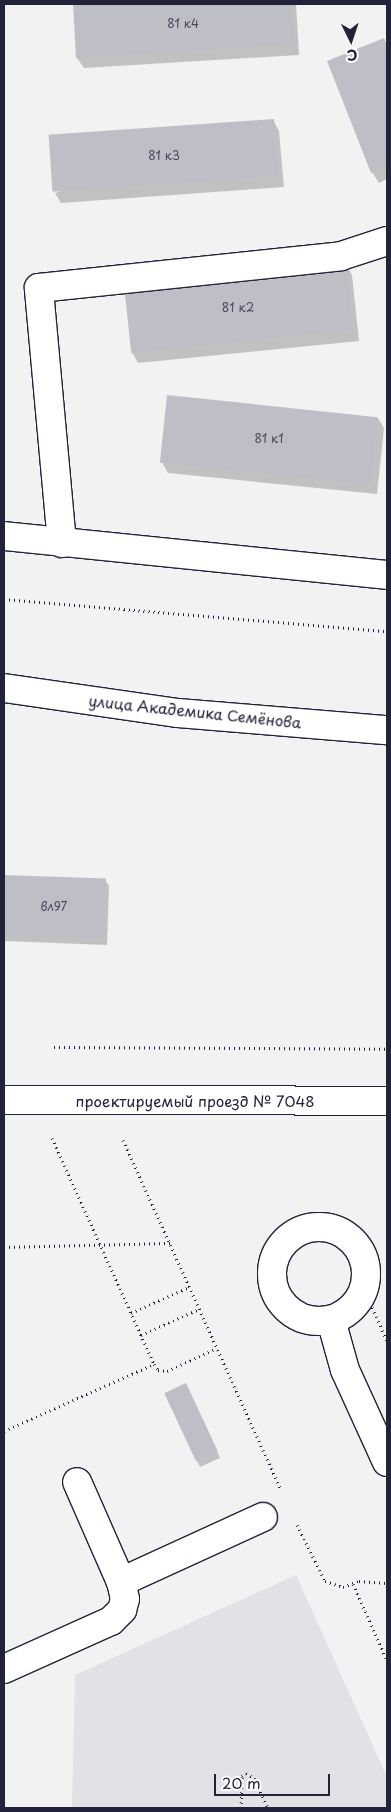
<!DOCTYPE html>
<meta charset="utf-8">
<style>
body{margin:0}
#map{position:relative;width:391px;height:1812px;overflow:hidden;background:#f2f2f3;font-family:"Playpen Sans",sans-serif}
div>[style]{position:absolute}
.built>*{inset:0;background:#e2e2e6}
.shadow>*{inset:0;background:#0003}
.building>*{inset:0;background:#bebec6;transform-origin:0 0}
.path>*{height:3px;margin-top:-1.5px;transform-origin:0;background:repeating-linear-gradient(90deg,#22223b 0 1px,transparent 0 5px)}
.roads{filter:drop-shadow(1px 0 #22223b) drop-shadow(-1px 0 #22223b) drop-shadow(0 1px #22223b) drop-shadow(0 -1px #22223b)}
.minor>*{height:28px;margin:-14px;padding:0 14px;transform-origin:14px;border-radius:14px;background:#fff}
.minor>.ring{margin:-14px;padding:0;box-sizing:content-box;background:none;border:28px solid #fff;border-radius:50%}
.major>*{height:28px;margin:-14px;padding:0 14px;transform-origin:14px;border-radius:14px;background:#fff}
span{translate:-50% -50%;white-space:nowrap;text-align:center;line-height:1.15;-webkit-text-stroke:4px #fff;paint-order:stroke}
.number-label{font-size:12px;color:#49495e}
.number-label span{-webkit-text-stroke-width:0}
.street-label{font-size:15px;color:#22223b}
.frame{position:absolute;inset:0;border:5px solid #22223b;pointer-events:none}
.north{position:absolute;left:326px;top:15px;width:50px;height:50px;-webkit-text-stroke:4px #fff;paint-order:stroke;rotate:176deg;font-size:14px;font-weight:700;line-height:20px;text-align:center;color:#22223b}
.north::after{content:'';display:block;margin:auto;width:18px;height:22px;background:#22223b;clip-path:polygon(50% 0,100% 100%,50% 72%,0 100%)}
.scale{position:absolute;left:214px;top:1774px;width:116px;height:22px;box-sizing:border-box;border:2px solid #22223b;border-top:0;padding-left:6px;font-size:15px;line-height:18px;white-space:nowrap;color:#22223b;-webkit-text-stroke:4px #fff;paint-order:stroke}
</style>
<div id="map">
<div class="built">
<div style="clip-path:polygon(296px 1575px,387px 1777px,387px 1808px,72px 1808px,75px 1675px)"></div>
</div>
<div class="shadow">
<div style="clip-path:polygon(74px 4px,296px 4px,299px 55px,84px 68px,77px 58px)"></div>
<div style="clip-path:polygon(384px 40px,387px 46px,387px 179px,379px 183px,372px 172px)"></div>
<div style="clip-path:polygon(273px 120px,279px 131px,284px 187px,61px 203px,55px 193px)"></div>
<div style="clip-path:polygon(346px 264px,352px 275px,359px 341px,138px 363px,132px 352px)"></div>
<div style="clip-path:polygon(378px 418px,384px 428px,377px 494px,168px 473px,162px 462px)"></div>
<div style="clip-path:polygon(4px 876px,105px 880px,109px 886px,107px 945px,4px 941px)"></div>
<div style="clip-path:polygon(189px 1390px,220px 1458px,200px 1467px,197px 1461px)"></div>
</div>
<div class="building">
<div style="clip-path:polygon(73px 4px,292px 4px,294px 44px,76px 58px)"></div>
<div style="clip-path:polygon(384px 38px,387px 46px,387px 166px,371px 173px,327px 61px)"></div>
<div style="left:274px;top:119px;width:57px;height:226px;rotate:86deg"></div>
<div style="left:346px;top:263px;width:67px;height:223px;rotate:84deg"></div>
<div style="left:167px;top:395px;width:212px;height:68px;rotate:6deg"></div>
<div style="left:4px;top:875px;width:102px;height:60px;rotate:2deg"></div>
<div style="left:186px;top:1383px;width:75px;height:24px;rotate:65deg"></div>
</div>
<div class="path">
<div style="left:4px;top:599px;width:384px;rotate:4.8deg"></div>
<div style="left:54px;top:1047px;width:333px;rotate:0.3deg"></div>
<div style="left:52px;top:1138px;width:248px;rotate:65.7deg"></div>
<div style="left:123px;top:1140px;width:382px;rotate:65.7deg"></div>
<div style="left:4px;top:1247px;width:166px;rotate:-1.4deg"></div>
<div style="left:364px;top:1289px;width:57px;rotate:66.1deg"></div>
<div style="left:131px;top:1313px;width:64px;rotate:-24.1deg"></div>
<div style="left:141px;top:1335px;width:64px;rotate:-24.1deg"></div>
<div style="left:4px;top:1431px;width:164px;rotate:-24.1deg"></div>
<div style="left:154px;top:1364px;width:7px;rotate:56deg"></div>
<div style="left:158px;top:1370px;width:9px;rotate:6deg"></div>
<div style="left:167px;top:1371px;width:55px;rotate:-24.7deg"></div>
<div style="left:297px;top:1525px;width:63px;rotate:63.4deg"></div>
<div style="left:325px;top:1581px;width:19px;rotate:18deg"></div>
<div style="left:343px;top:1587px;width:17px;rotate:-21deg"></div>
<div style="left:359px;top:1581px;width:28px;rotate:4deg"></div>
<div style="left:353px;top:1584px;width:83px;rotate:65.9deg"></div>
<div style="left:241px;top:1808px;width:32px;rotate:-88deg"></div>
<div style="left:242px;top:1776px;width:5px;rotate:-37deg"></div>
<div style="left:246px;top:1773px;width:9px;rotate:32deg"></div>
<div style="left:254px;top:1778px;width:33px;rotate:65deg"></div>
</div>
<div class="roads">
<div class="minor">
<div style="left:4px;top:536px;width:385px;rotate:5.8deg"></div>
<div style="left:62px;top:543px;width:256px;rotate:-95.2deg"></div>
<div style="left:39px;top:288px;width:304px;rotate:-6deg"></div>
<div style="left:341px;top:256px;width:48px;rotate:-18.1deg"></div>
<div style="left:4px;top:688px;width:176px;rotate:8.2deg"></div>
<div style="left:178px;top:713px;width:210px;rotate:4.7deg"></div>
<div class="ring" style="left:272px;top:1227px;width:66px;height:66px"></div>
<div style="left:331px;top:1320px;width:52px;rotate:74.4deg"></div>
<div style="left:345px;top:1370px;width:101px;rotate:65.5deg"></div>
<div style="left:121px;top:1582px;width:156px;rotate:-24.6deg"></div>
<div style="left:4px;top:1669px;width:117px;rotate:-24.2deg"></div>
<div style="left:111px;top:1621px;width:16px;rotate:-45deg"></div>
<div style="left:122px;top:1610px;width:11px;rotate:-75deg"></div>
<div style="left:125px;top:1599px;width:17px;rotate:-103deg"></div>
<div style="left:121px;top:1582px;width:109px;rotate:-113.7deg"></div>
</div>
<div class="major">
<div style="left:4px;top:1100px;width:383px;rotate:0.1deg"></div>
</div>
</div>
<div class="number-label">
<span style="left:183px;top:24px">81 к4</span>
<span style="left:164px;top:156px">81 к3</span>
<span style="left:238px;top:308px">81 к2</span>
<span style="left:269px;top:439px">81 к1</span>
<span style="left:54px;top:907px">вл97</span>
</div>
<div class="street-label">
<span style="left:195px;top:711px;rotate:6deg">улица Академика Семёнова</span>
<span style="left:195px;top:1101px">проектируемый проезд № 7048</span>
</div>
<div class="frame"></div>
<div class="north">С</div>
<div class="scale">20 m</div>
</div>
